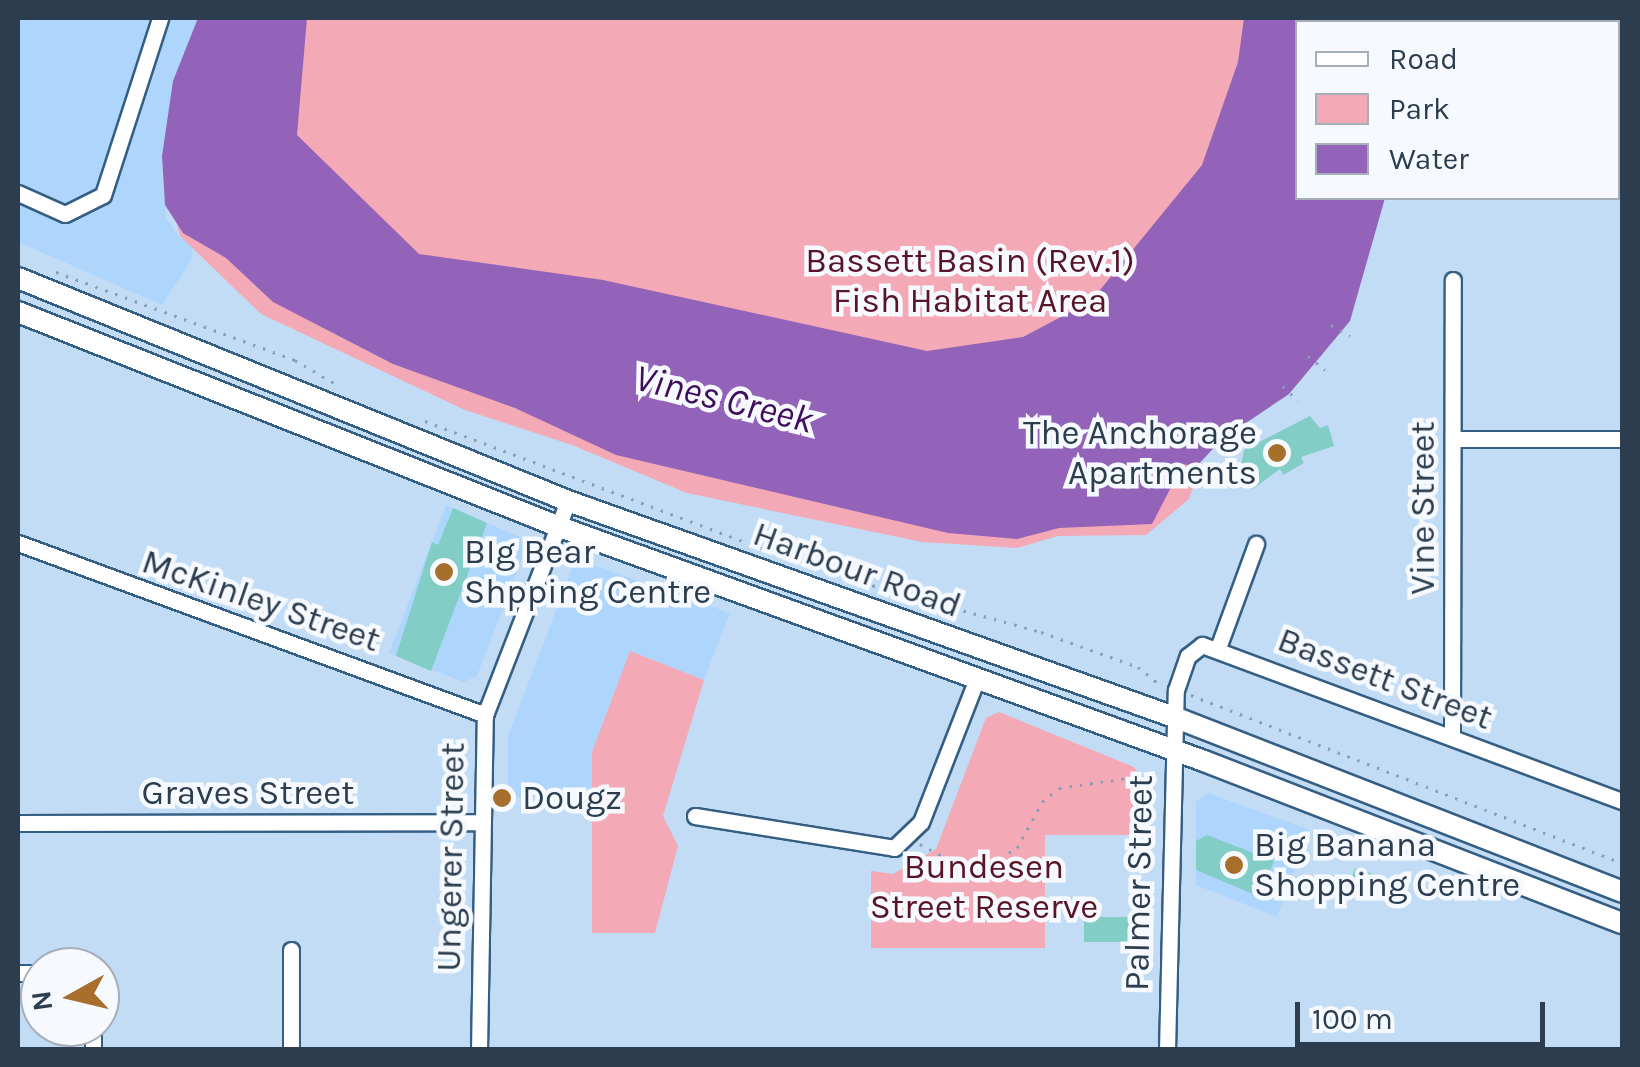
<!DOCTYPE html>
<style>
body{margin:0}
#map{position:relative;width:1640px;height:1067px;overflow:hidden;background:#c2dcf6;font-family:Karla,sans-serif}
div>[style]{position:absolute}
.built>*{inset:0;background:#aed6fd}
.green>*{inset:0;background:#f3a9b6}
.water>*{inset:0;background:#9363ba}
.building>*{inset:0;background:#82cdc6;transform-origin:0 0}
.path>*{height:2.5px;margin-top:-1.25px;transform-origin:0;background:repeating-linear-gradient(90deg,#889fb6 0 2.5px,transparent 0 10.5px)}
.roads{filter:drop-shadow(2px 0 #355e83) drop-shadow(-2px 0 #355e83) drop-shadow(0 2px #355e83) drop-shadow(0 -2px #355e83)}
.minor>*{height:15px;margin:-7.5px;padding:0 7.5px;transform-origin:7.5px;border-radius:7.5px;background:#fff}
.major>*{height:20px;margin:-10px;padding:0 10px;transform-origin:10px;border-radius:10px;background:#fff}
.dots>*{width:28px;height:28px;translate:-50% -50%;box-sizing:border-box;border:5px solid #f6faff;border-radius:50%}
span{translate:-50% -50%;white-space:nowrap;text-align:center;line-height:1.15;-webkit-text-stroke:9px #f6faff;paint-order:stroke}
.park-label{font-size:35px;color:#591528}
.poi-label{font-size:35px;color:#2c3d4f}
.right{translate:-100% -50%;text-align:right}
.left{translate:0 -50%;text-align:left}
.street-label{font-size:35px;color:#2c3d4f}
.water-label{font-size:38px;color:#3f0d5e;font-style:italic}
.frame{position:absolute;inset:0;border:20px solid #2c3d4f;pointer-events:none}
.legend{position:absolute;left:1295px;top:20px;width:325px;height:180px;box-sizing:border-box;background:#f6faff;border:2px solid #a5aeb9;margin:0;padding:12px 18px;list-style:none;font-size:30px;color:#2c3d4f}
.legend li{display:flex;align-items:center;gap:20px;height:50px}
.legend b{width:50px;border:2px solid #a5aeb9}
.north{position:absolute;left:20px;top:947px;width:100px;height:100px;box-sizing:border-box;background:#f6faff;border:2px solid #a5aeb9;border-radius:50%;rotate:262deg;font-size:28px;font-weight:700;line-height:40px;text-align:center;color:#2c3d4f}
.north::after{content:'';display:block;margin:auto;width:35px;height:45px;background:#a76f2b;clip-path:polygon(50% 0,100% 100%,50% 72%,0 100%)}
.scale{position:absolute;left:1295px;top:1002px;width:250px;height:45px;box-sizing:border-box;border:5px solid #2c3d4f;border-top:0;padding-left:12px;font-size:30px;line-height:35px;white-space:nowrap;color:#2c3d4f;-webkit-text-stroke:8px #f6faff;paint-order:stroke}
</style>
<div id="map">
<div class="built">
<div style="clip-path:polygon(18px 18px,201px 18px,162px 164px,166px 217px,180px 238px,193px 243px,191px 261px,162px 305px,18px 242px)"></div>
<div style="clip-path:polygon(446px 505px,520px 537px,525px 550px,477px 676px,464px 682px,389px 653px)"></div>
<div style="clip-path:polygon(585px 562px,730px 613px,704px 680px,630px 652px,592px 752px,592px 797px,508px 797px,508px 736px,572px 568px)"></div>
<div style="clip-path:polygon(1208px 793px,1310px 830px,1277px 917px,1196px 885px,1196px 802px)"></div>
</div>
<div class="green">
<div style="clip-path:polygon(201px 18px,1622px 18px,1622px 91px,1618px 96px,1618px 22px,1298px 22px,1298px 198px,1196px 419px,1196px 478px,1189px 499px,1146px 535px,1058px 536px,1017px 548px,922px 542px,687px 493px,572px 445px,465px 410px,261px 314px,180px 236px,170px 197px)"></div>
<div style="clip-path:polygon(630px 651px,704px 680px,663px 816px,678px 846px,655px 933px,592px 933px,592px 752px)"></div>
<div style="clip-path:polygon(999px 712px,1134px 767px,1146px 785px,1146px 835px,1045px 835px,1045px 948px,871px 948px,871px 871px,893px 874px,936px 849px,986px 718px)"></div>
</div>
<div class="water">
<div style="clip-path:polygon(198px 18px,307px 18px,297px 135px,419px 254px,603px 280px,927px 351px,1023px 337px,1091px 301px,1202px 165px,1238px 62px,1244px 18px,1622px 18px,1622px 43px,1618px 46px,1618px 22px,1298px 22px,1298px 198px,1385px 198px,1350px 321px,1289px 394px,1222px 439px,1196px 467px,1183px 464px,1152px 524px,1059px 528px,1017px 539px,948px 533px,616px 455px,515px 408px,393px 364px,273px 302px,226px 258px,183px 233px,165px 205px,162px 156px,173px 81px)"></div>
</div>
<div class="building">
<div style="clip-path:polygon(1310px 416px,1320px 428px,1328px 425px,1334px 446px,1301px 457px,1304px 463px,1283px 475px,1280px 469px,1253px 489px,1240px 470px,1244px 450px)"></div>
<div style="clip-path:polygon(453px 508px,487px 523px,431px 671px,396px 656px,432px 542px,438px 545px)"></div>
<div style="clip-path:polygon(1207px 835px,1274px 861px,1260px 897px,1196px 870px,1196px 841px)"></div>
<div style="left:1355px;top:868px;width:32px;height:21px;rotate:18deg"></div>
<div style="left:1084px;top:917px;width:55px;height:25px"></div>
</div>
<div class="path">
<div style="left:56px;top:272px;width:255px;rotate:20.2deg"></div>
<div style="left:295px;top:360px;width:51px;rotate:30.6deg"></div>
<div style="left:1331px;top:325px;width:22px;rotate:30deg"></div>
<div style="left:1308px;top:356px;width:22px;rotate:39deg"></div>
<div style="left:1283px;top:386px;width:21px;rotate:45deg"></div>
<div style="left:425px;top:421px;width:402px;rotate:20.7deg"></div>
<div style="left:832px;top:574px;width:217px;rotate:15.5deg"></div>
<div style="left:1041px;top:632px;width:103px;rotate:19.8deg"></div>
<div style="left:1138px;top:667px;width:27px;rotate:39deg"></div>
<div style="left:1191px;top:695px;width:463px;rotate:21.3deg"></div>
<div style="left:920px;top:844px;width:44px;rotate:28.3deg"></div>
<div style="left:959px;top:865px;width:32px;rotate:-2deg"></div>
<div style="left:991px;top:864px;width:31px;rotate:-32deg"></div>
<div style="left:1017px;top:848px;width:52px;rotate:-61.5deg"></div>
<div style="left:1042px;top:802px;width:22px;rotate:-39deg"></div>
<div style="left:1059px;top:788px;width:84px;rotate:-8.2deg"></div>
</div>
<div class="roads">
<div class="minor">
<div style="left:18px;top:193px;width:51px;rotate:24.1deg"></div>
<div style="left:65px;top:214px;width:42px;rotate:-26.6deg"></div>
<div style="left:103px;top:195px;width:186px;rotate:-72.1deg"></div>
<div style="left:1453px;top:439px;width:169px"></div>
<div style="left:18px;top:543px;width:498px;rotate:20.2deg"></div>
<div style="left:1218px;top:648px;width:111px;rotate:-69.9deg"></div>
<div style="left:1452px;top:736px;width:456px;rotate:-89.9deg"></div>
<div style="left:695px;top:816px;width:202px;rotate:9.1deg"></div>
<div style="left:894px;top:848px;width:37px;rotate:-44deg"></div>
<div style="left:921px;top:822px;width:155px;rotate:-68.7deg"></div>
<div style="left:18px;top:823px;width:461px;rotate:-0.1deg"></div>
<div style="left:291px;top:950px;width:100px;rotate:90deg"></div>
<div style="left:18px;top:973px;width:22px"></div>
<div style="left:93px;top:1050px;width:23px;rotate:-90deg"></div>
<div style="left:479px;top:1050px;width:335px;rotate:-89deg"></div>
<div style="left:485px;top:715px;width:230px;rotate:-68.8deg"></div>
<div style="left:1167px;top:1050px;width:360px;rotate:-88.6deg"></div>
<div style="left:1176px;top:690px;width:36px;rotate:-71deg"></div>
<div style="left:1188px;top:656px;width:18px;rotate:-38deg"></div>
<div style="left:1202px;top:645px;width:448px;rotate:20.4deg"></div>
</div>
<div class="major">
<div style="left:18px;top:278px;width:593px;rotate:22.07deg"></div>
<div style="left:568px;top:501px;width:643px;rotate:19.62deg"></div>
<div style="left:1174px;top:717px;width:481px;rotate:21.3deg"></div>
<div style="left:18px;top:312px;width:580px;rotate:21.65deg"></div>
<div style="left:557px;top:526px;width:688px;rotate:19.96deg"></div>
<div style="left:1204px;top:761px;width:448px;rotate:21.2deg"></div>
</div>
</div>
<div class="dots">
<div style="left:1277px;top:453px;background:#a76f2b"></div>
<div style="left:444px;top:572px;background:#a76f2b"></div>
<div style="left:502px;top:798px;background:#a76f2b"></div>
<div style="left:1234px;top:865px;background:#a76f2b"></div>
</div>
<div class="park-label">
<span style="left:970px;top:281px">Bassett Basin (Rev.1)<br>Fish Habitat Area</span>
<span style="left:984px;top:887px">Bundesen<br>Street Reserve</span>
</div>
<div class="poi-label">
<span class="right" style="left:1257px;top:453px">The Anchorage<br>Apartments</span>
<span class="left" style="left:464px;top:572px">BIg Bear<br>Shpping Centre</span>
<span class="left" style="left:522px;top:798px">Dougz</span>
<span class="left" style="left:1254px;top:865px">Big Banana<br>Shopping Centre</span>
</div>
<div class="street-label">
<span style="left:1423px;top:508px;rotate:-90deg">Vine Street</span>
<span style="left:857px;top:570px;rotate:20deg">Harbour Road</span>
<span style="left:261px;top:601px;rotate:19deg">McKinley Street</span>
<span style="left:1385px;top:679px;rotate:21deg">Bassett Street</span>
<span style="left:248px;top:793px">Graves Street</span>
<span style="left:451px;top:857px;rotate:-89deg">Ungerer Street</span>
<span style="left:1139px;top:883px;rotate:-89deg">Palmer Street</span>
</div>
<div class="water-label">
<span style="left:724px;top:399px;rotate:14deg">Vines Creek</span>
</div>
<div class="frame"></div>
<ul class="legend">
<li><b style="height:12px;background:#fff"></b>Road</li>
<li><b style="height:28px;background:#f3a9b6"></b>Park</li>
<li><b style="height:28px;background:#9363ba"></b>Water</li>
</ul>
<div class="north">N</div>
<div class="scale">100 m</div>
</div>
